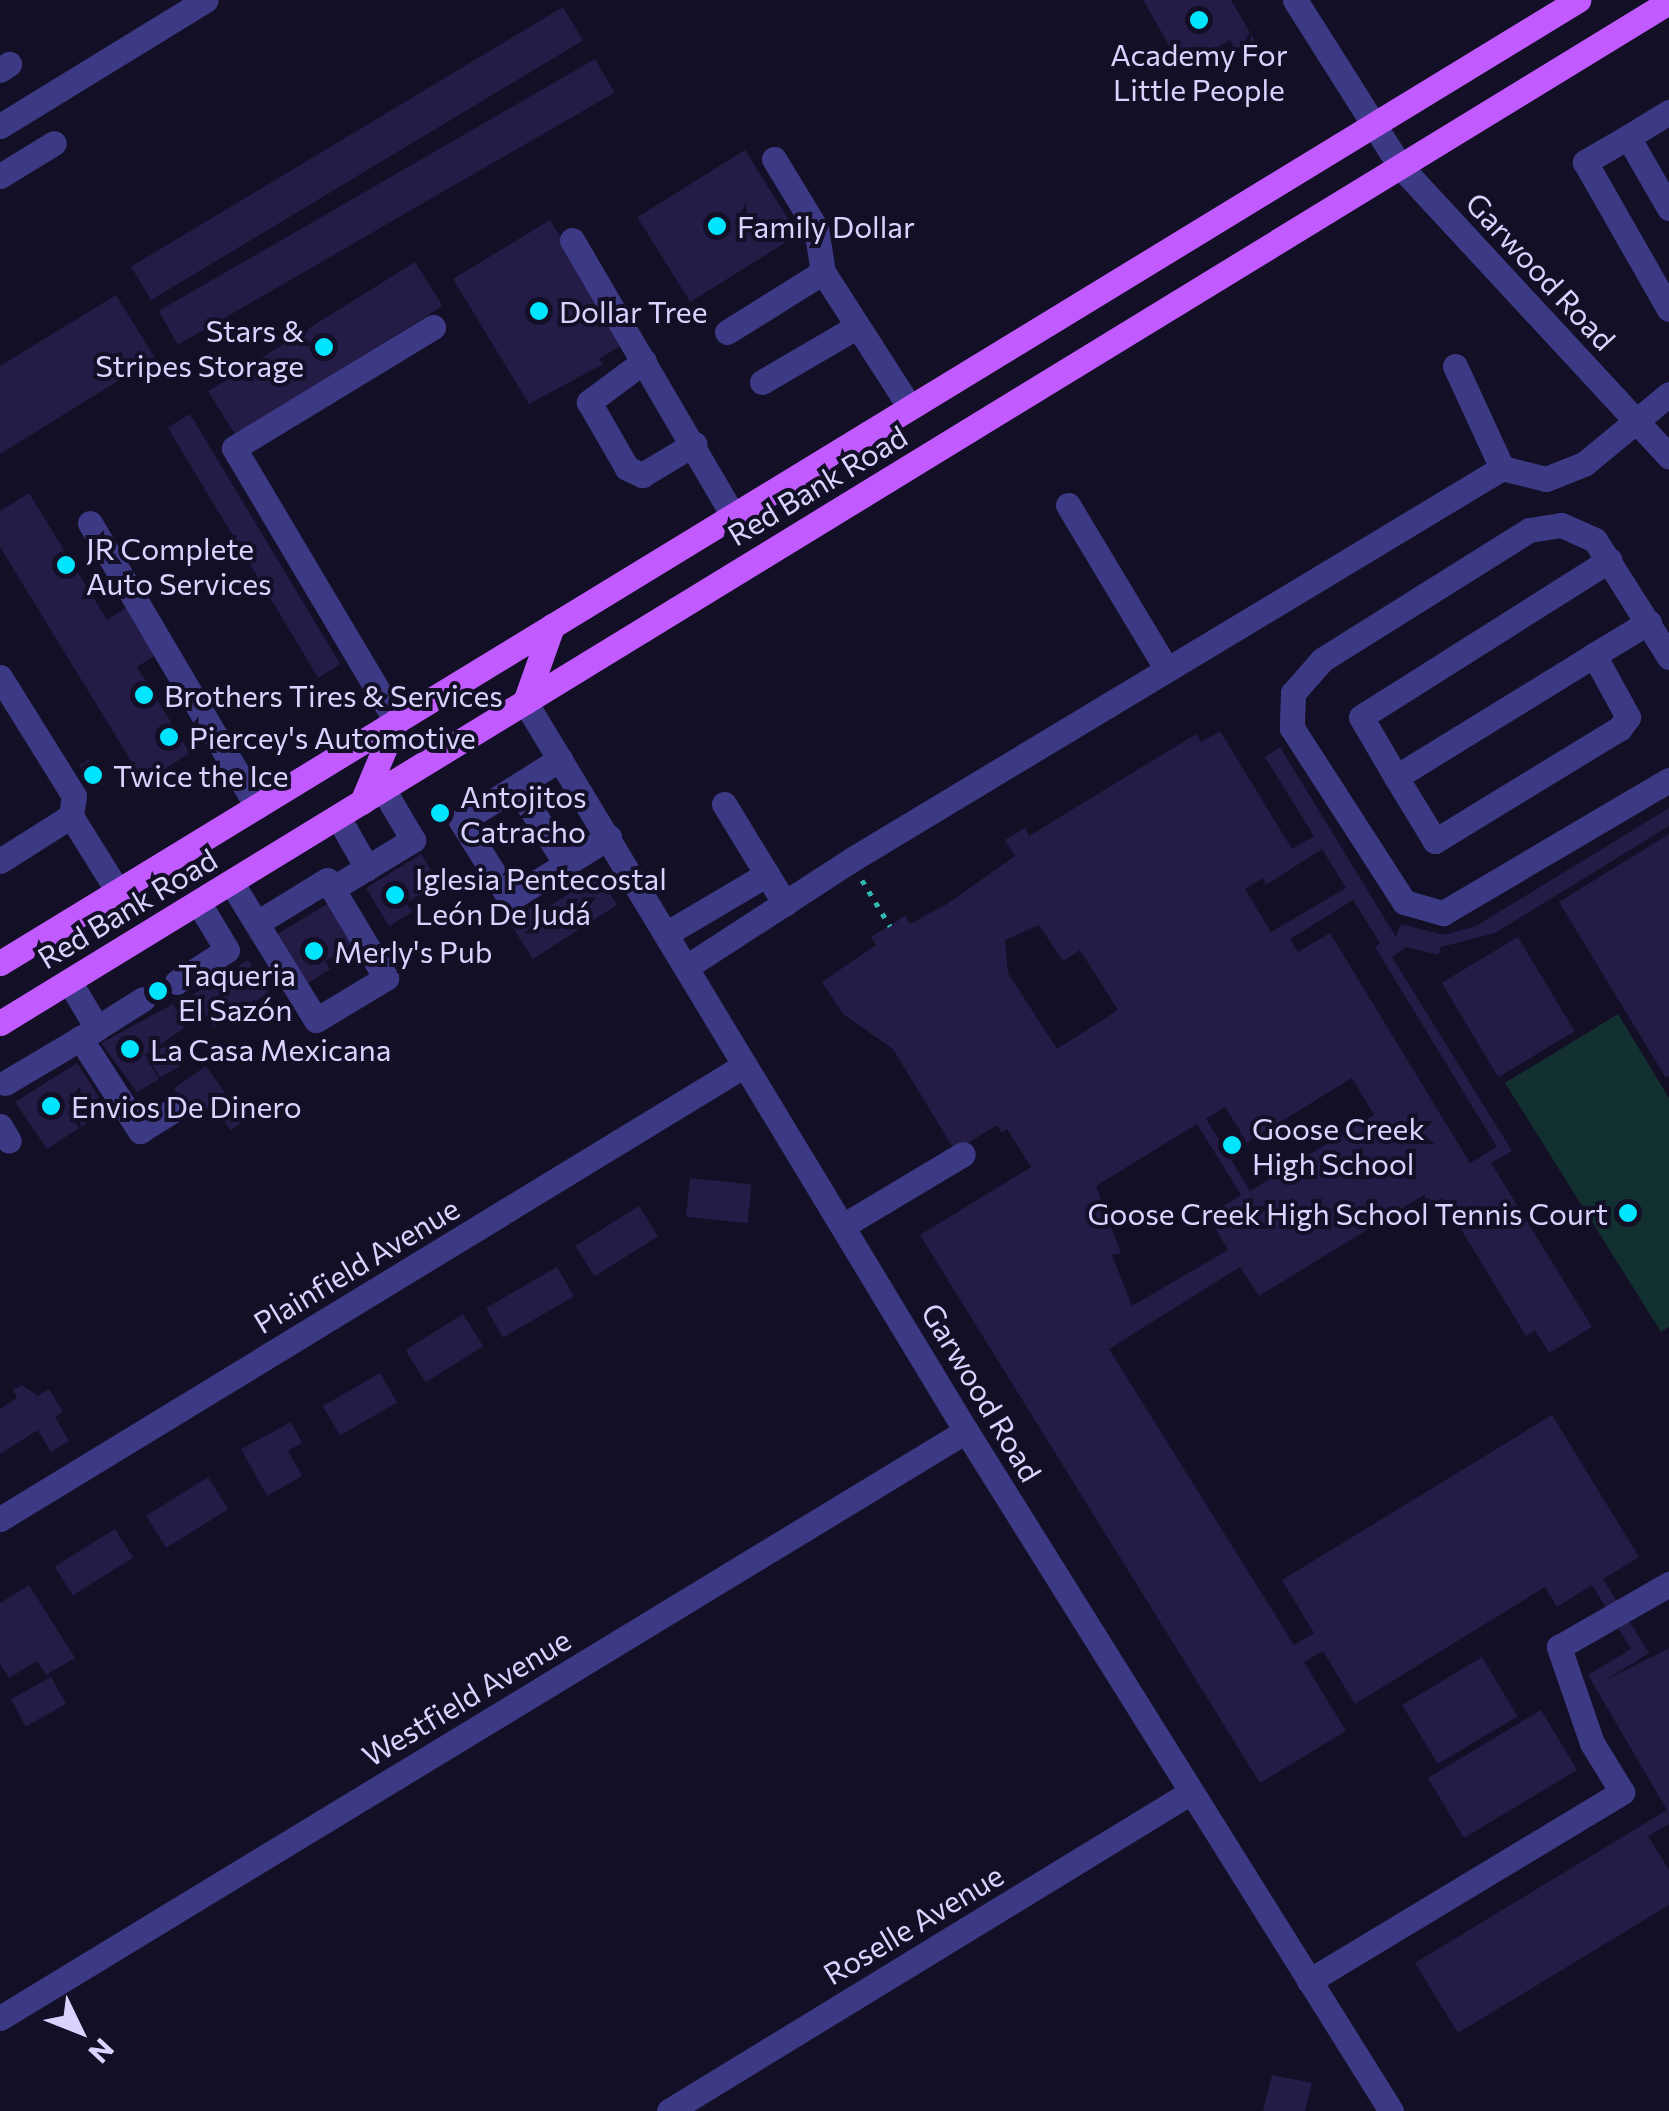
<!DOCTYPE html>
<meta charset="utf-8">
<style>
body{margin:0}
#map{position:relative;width:1669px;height:2111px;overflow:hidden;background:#130f26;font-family:Commissioner,sans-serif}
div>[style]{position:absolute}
.green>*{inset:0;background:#12302f}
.building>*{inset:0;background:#241b47;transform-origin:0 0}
.path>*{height:5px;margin-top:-2.5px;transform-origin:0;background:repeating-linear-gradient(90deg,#2fb8b0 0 5px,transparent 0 13px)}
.minor>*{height:25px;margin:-12.5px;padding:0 12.5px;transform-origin:12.5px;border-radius:12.5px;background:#3d3a85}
.major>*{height:25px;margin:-12.5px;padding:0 12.5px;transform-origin:12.5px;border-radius:12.5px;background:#c25bff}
.dots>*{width:28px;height:28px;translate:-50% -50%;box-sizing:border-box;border:5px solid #130f26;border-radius:50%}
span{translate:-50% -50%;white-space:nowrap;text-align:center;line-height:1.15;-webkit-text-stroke:8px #130f26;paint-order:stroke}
.poi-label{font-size:30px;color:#d9d4ff}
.left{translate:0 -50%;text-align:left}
.right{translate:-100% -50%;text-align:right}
.street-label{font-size:30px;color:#d9d4ff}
.north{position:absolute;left:30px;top:1981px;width:100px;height:100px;-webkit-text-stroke:8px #130f26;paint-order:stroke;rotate:133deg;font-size:28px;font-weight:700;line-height:40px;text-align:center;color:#d9d4ff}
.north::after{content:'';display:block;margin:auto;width:35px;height:45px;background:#d9d4ff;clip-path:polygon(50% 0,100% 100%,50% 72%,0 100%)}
</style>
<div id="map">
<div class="green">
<div style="clip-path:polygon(1618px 1014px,1669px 1098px,1669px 1327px,1661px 1332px,1505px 1083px)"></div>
</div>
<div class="building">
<div style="clip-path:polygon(1143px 0,1231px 0,1256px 43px,1237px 53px,1230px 40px,1182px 68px)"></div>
<div style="left:563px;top:7px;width:39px;height:504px;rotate:59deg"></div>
<div style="left:595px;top:59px;width:39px;height:504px;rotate:60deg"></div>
<div style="left:745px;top:150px;width:100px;height:127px;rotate:58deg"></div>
<div style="clip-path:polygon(550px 220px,625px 343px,599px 359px,603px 364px,529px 404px,453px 279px)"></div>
<div style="left:415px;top:262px;width:52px;height:244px;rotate:58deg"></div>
<div style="clip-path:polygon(116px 295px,155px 358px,0 454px,0 366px)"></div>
<div style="left:190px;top:414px;width:292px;height:26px;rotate:59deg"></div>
<div style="clip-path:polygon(29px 493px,107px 620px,126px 608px,156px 655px,137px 667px,190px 753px,144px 782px,0 547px,0 511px)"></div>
<div style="clip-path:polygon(evenodd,1220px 731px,1292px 849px,1314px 836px,1265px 757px,1280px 747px,1396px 937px,1401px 924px,1444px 935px,1476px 926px,1669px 808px,1669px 826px,1495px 933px,1441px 947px,1438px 955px,1406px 947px,1392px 957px,1512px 1151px,1491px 1163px,1592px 1327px,1549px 1353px,1535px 1330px,1526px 1336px,1442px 1198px,1430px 1205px,1424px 1195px,1259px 1296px,1240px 1267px,1109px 1349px,1294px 1645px,1314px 1633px,1282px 1580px,1552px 1415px,1639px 1557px,1603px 1579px,1649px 1653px,1604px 1681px,1669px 1648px,1669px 1824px,1648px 1836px,1669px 1870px,1669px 1905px,1458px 2033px,1415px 1963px,1667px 1810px,1588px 1675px,1631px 1649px,1592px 1585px,1557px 1607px,1545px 1587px,1355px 1704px,1323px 1651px,1304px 1662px,1346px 1731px,1260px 1783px,920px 1235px,1031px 1167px,1007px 1129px,1002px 1133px,997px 1125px,955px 1151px,893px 1049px,843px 1014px,822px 982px,876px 945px,871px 937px,905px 916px,910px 924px,947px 904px,1015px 856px,1005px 840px,1025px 828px,1029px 836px,1196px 734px,1201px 742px,1220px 731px,1322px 849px,1346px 888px,1271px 932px,1245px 889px,1263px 878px,1266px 885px,1322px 849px,1220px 731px,1353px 900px,1380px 943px,1375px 947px,1497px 1147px,1470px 1163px,1330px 933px,1298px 952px,1290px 939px,1353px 900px,1220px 731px,1039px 925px,1063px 961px,1080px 950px,1118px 1010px,1057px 1049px,1008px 973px,1005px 940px,1039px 925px,1220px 731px,1352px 1078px,1374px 1115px,1250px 1191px,1228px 1154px,1352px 1078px,1220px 731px,1225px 1107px,1241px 1132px,1222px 1144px,1206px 1119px,1225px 1107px,1220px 731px,1197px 1124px,1241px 1195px,1208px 1216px,1228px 1250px,1132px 1306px,1112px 1255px,1121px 1253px,1096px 1186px,1197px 1124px)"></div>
<div style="left:89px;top:759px;width:30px;height:12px;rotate:56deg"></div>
<div style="clip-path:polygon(1669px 834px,1669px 1076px,1666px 1078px,1559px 902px)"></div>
<div style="clip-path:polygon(421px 854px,439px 883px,406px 903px,412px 912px,389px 926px,366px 888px)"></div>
<div style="clip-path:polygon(598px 875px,617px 905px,533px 959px,509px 922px,540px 902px,545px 909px)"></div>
<div style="clip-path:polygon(332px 901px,357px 941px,325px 961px,330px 969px,307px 984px,276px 935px)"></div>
<div style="left:1518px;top:937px;width:110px;height:89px;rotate:59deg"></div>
<div style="left:248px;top:960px;width:39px;height:65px;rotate:58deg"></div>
<div style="clip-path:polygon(173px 1004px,187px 1026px,145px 1055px,159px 1079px,137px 1092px,101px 1043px)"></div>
<div style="left:167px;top:1045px;width:25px;height:22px;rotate:61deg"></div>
<div style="clip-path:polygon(77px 1063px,99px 1097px,79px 1110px,87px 1123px,47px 1149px,15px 1102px)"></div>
<div style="left:206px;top:1066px;width:35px;height:39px;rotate:55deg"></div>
<div style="left:236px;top:1112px;width:12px;height:15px;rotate:55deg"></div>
<div style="left:690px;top:1178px;width:62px;height:39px;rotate:6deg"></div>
<div style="left:639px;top:1206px;width:36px;height:75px;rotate:58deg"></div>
<div style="left:557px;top:1267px;width:34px;height:82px;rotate:60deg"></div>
<div style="left:463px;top:1314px;width:38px;height:68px;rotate:58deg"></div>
<div style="left:380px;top:1373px;width:34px;height:66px;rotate:60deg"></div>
<div style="clip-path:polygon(22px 1385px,38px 1396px,49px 1389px,63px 1412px,55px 1417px,69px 1441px,51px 1452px,38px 1430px,0 1454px,0 1409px,17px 1398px,13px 1390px)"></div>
<div style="clip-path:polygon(291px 1422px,302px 1443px,288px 1451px,302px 1476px,267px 1496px,241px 1449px)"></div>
<div style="left:208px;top:1477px;width:38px;height:73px;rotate:58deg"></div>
<div style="left:115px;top:1529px;width:34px;height:71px;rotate:58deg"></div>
<div style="clip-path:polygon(29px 1585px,75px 1658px,46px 1675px,37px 1661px,9px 1678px,0 1664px,0 1603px)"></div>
<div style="left:1482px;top:1657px;width:69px;height:93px;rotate:59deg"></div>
<div style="left:51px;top:1677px;width:31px;height:46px;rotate:61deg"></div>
<div style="left:1541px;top:1710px;width:70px;height:132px;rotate:59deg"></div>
<div style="clip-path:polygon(1272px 2075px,1312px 2083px,1305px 2111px,1263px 2111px)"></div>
</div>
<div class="path">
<div style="left:862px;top:880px;width:54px;rotate:58.7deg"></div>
</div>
<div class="minor">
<div style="left:1295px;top:0;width:196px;rotate:57.7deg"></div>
<div style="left:1400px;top:166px;width:396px;rotate:47.2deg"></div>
<div style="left:0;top:70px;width:11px;rotate:-34deg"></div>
<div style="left:1669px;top:112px;width:48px;rotate:148.6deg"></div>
<div style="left:1628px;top:137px;width:82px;rotate:60deg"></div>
<div style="left:0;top:126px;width:241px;rotate:-31.5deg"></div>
<div style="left:1628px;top:137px;width:50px;rotate:149.8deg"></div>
<div style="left:1585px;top:162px;width:169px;rotate:60.3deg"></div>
<div style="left:774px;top:159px;width:81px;rotate:58.7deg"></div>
<div style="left:816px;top:228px;width:45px;rotate:81deg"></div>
<div style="left:0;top:176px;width:63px;rotate:-31.4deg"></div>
<div style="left:572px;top:240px;width:320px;rotate:59.7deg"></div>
<div style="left:727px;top:332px;width:113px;rotate:-32deg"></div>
<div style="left:823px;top:272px;width:159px;rotate:57.3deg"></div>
<div style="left:644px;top:361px;width:69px;rotate:143.3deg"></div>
<div style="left:589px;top:402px;width:76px;rotate:60.1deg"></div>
<div style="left:627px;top:468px;width:17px;rotate:25deg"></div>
<div style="left:642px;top:475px;width:61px;rotate:-30.8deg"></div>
<div style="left:1455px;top:366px;width:112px;rotate:65.3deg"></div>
<div style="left:762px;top:382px;width:109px;rotate:-30.3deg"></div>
<div style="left:1068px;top:505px;width:190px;rotate:59deg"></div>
<div style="left:90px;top:523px;width:329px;rotate:59.5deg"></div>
<div style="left:1594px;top:655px;width:64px;rotate:-31deg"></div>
<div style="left:1669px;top:657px;width:138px;rotate:-122.3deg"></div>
<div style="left:1595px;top:540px;width:37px;rotate:-156deg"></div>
<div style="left:1561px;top:525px;width:32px;rotate:171deg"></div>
<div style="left:1529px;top:530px;width:244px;rotate:147.9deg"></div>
<div style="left:1322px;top:660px;width:44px;rotate:131.3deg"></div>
<div style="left:1293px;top:693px;width:35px;rotate:92deg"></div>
<div style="left:1292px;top:728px;width:207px;rotate:57.2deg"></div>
<div style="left:1404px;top:902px;width:41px;rotate:15.8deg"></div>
<div style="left:1443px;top:913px;width:262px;rotate:-30.5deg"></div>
<div style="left:0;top:677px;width:140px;rotate:58.1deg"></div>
<div style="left:74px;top:796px;width:20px;rotate:99deg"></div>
<div style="left:71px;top:816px;width:87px;rotate:58.1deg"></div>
<div style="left:525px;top:702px;width:852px;rotate:58.83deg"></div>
<div style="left:966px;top:1431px;width:802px;rotate:57.99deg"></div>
<div style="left:396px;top:721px;width:317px;rotate:-120.7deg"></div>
<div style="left:234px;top:448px;width:233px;rotate:-31.3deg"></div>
<div style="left:560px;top:759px;width:117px;rotate:147.9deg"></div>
<div style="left:461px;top:821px;width:92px;rotate:57.9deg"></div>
<div style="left:510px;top:899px;width:117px;rotate:-32.1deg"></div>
<div style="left:1396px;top:777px;width:233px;rotate:-31.6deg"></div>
<div style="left:1594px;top:655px;width:71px;rotate:61.3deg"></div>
<div style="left:1628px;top:717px;width:14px;rotate:126deg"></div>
<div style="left:1620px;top:728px;width:217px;rotate:148.6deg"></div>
<div style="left:1435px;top:841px;width:75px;rotate:-121.4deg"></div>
<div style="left:1396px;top:777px;width:69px;rotate:-120.3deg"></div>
<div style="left:1361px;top:717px;width:294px;rotate:-32.3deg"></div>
<div style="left:517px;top:787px;width:91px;rotate:57.5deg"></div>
<div style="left:724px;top:804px;width:117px;rotate:58.6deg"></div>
<div style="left:338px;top:817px;width:59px;rotate:60.4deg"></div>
<div style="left:0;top:861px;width:84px;rotate:-32.4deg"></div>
<div style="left:231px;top:882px;width:162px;rotate:58.4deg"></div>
<div style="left:316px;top:1020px;width:82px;rotate:-31deg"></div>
<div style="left:386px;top:978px;width:114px;rotate:-121deg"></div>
<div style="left:327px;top:880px;width:82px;rotate:148.4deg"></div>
<div style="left:332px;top:889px;width:95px;rotate:-31.2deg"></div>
<div style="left:413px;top:840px;width:59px;rotate:-120.5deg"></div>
<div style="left:669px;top:932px;width:114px;rotate:-30.6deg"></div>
<div style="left:688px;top:966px;width:194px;rotate:-33deg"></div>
<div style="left:851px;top:860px;width:760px;rotate:-31.05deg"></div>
<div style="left:1502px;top:468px;width:45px;rotate:14deg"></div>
<div style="left:1546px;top:479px;width:41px;rotate:-21.5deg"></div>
<div style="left:1584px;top:464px;width:110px;rotate:-39.5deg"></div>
<div style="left:69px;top:981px;width:55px;rotate:59.2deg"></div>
<div style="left:97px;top:1028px;width:54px;rotate:-32.2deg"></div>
<div style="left:177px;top:982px;width:59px;rotate:-32.6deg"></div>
<div style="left:227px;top:950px;width:56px;rotate:-121.1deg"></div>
<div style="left:80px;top:1038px;width:111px;rotate:57.2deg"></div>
<div style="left:140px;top:1131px;width:36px;rotate:-32deg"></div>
<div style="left:5px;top:1083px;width:102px;rotate:-30.6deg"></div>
<div style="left:0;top:1126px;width:17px;rotate:59deg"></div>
<div style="left:846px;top:1224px;width:136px;rotate:-30.9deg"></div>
<div style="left:0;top:1519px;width:872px;rotate:-31.36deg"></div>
<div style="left:1309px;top:1981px;width:366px;rotate:-31.1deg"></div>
<div style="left:1622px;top:1792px;width:57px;rotate:-121.5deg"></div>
<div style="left:1592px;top:1743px;width:102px;rotate:-109deg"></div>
<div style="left:1559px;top:1647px;width:127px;rotate:-29.8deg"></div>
<div style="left:0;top:2018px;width:1130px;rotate:-31.29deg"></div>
<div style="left:669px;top:2111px;width:612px;rotate:-31.43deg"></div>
</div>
<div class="major">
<div style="left:525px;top:702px;width:81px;rotate:-70.4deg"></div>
<div style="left:362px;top:802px;width:88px;rotate:-67.2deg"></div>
<div style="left:0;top:963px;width:1849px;rotate:-31.39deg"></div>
<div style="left:0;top:1023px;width:1957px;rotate:-31.46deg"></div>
</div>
<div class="dots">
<div style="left:1199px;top:20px;background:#00e5ff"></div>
<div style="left:717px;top:226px;background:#00e5ff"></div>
<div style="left:539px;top:311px;background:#00e5ff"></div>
<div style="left:324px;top:347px;background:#00e5ff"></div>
<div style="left:66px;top:565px;background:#00e5ff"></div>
<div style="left:144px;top:695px;background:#00e5ff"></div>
<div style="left:169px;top:737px;background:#00e5ff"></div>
<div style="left:93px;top:775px;background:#00e5ff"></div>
<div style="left:440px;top:813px;background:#00e5ff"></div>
<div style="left:395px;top:895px;background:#00e5ff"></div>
<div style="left:314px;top:951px;background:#00e5ff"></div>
<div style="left:158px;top:991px;background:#00e5ff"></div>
<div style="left:130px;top:1049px;background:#00e5ff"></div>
<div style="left:51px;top:1106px;background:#00e5ff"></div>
<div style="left:1232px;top:1145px;background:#00e5ff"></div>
<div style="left:1628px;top:1213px;background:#00e5ff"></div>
</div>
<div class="poi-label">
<span style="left:1199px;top:71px">Academy For<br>Little People</span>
<span class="left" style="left:737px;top:226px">Family Dollar</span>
<span class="left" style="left:559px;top:311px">Dollar Tree</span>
<span class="right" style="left:304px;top:347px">Stars &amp;<br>Stripes Storage</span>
<span class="left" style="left:86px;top:565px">JR Complete<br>Auto Services</span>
<span class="left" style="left:164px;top:695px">Brothers Tires &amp; Services</span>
<span class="left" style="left:189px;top:737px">Piercey's Automotive</span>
<span class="left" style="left:113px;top:775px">Twice the Ice</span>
<span class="left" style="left:460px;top:813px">Antojitos<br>Catracho</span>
<span class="left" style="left:415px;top:895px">Iglesia Pentecostal<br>León De Judá</span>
<span class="left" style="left:334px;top:951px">Merly's Pub</span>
<span class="left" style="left:178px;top:991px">Taqueria<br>El Sazón</span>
<span class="left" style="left:150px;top:1049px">La Casa Mexicana</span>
<span class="left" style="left:71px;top:1106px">Envios De Dinero</span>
<span class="left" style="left:1252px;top:1145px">Goose Creek<br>High School</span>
<span class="right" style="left:1608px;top:1213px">Goose Creek High School Tennis Court</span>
</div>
<div class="street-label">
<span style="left:1541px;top:271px;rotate:47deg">Garwood Road</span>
<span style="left:817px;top:485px;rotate:-31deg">Red Bank Road</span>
<span style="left:127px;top:908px;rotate:-31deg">Red Bank Road</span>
<span style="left:356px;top:1265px;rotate:-31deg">Plainfield Avenue</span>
<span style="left:982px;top:1392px;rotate:59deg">Garwood Road</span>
<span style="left:466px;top:1697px;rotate:-31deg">Westfield Avenue</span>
<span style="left:913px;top:1924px;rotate:-31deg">Roselle Avenue</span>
</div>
<div class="north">N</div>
</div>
